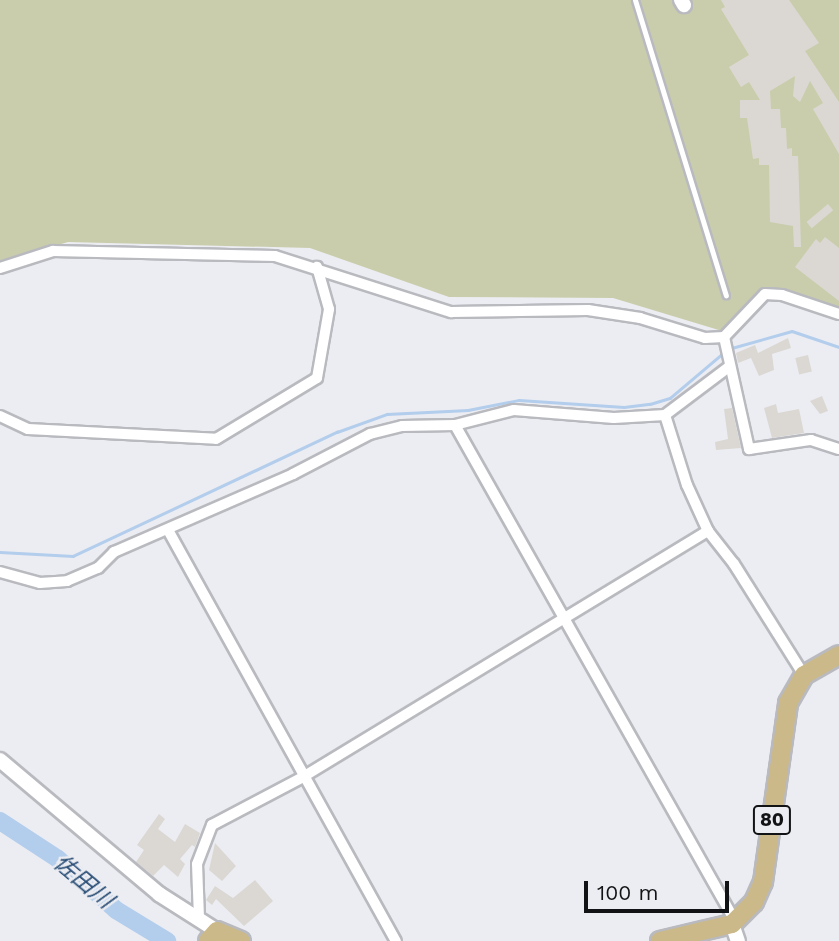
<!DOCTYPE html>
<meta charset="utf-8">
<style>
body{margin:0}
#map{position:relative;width:839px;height:941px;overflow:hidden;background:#ecedf2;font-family:"Work Sans","Noto Sans JP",sans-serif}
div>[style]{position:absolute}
.green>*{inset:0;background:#cacdac}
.stream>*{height:2.5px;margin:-1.25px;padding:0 1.25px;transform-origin:1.25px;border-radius:1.25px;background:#b3cdec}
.river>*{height:18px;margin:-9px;padding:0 9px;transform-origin:9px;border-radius:9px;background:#b3cdec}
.building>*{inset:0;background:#dbd8d3;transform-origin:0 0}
.roads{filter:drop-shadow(2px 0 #b9babf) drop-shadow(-2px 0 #b9babf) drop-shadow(0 2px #b9babf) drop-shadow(0 -2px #b9babf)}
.service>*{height:5px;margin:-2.5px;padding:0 2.5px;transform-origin:2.5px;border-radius:2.5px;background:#fff}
.minor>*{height:10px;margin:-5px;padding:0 5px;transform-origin:5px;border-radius:5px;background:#fff}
.tertiary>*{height:14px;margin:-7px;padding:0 7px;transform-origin:7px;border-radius:7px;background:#fff}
.primary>*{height:18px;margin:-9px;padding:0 9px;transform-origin:9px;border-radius:9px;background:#cbb98a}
span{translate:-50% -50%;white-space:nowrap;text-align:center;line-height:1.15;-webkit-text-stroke:5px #ecedf2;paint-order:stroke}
.shield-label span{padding:2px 5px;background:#ecedf2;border:2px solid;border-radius:5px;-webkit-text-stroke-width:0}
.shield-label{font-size:19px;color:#121314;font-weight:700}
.water-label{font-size:23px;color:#274c75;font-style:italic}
.scale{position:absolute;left:584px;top:881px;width:145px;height:32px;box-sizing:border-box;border:4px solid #121314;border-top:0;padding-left:9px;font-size:21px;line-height:24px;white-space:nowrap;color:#121314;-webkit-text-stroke:5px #ecedf2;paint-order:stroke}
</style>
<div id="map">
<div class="green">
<div style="clip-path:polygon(0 0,839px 0,839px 307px,771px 289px,722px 331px,613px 298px,449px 297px,310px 248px,68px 242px,0 262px)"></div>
</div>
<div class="stream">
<div style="left:728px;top:349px;width:66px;rotate:-15.7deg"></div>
<div style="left:792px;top:331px;width:50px;rotate:18.8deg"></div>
<div style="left:0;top:552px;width:73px;rotate:3.1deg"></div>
<div style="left:73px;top:556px;width:292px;rotate:-25.2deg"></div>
<div style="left:337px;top:432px;width:53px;rotate:-19.8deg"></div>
<div style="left:387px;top:414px;width:81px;rotate:-2.8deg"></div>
<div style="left:468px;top:410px;width:52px;rotate:-11.1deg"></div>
<div style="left:519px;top:400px;width:105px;rotate:3.8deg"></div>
<div style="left:624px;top:407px;width:26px;rotate:-7deg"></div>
<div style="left:650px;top:404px;width:21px;rotate:-17deg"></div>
<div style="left:670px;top:398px;width:70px;rotate:-40.3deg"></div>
</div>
<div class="river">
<div style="left:0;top:821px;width:69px;rotate:33.2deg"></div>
<div style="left:58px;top:859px;width:77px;rotate:41.3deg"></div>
<div style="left:116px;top:910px;width:60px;rotate:31.3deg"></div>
</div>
<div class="building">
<div style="clip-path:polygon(721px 0,789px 0,819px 43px,805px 51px,839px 102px,839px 154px,813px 109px,823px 103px,810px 81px,800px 102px,793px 96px,795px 76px,770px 91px,771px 109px,780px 109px,781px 128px,786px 128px,787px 149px,792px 148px,792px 156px,798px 156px,801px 247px,794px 247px,793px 226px,770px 222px,769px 165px,759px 165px,759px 158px,753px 159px,747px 118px,740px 118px,740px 100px,760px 100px,749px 82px,741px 87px,729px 67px,749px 55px,721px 9px,725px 7px)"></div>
<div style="left:828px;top:204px;width:8px;height:28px;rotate:50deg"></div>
<div style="clip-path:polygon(825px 237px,839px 248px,839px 301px,795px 267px,816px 239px,820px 243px)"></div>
<div style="clip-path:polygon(788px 338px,791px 348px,772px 354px,774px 370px,759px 376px,751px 358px,738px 363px,736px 353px,755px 345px,758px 353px)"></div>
<div style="left:808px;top:355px;width:17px;height:13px;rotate:77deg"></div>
<div style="clip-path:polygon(822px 396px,828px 411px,820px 414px,810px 401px)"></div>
<div style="clip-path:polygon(776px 404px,778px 413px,799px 409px,804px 433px,772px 438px,764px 408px)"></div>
<div style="clip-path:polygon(732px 408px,741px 448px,716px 450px,715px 442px,728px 439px,724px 409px)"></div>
<div style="clip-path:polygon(159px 814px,165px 819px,158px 829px,175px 842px,185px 824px,200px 833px,195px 847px,192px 845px,180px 859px,185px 864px,178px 877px,164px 865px,153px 876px,136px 862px,144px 850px,137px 845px)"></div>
<div style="clip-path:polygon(215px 843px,236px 866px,222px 881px,209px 870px)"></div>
<div style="clip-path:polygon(255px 880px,273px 901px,244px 926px,216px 899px,212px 905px,206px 900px,215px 886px,233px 898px)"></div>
</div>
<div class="roads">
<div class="service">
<div style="left:635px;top:0;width:309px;rotate:72.9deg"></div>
</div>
<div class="minor">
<div style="left:0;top:268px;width:56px;rotate:-17.8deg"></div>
<div style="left:53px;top:251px;width:222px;rotate:1.3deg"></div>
<div style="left:275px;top:256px;width:185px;rotate:17.7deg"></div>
<div style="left:451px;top:312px;width:137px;rotate:-0.8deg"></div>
<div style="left:588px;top:310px;width:53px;rotate:8.7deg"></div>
<div style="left:640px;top:318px;width:68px;rotate:17.1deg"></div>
<div style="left:705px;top:338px;width:19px;rotate:-3deg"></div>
<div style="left:724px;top:337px;width:59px;rotate:-46.4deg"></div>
<div style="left:765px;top:294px;width:17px;rotate:3deg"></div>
<div style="left:782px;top:295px;width:60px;rotate:18.4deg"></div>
<div style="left:724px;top:337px;width:115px;rotate:77.4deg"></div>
<div style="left:749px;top:449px;width:63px;rotate:-8.3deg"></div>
<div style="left:811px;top:440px;width:29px;rotate:18deg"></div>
<div style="left:665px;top:415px;width:73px;rotate:72.6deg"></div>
<div style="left:687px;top:485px;width:51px;rotate:65.5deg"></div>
<div style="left:708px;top:531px;width:42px;rotate:51.8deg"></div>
<div style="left:734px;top:564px;width:131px;rotate:57.8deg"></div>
<div style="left:0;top:416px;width:31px;rotate:25deg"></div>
<div style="left:28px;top:429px;width:188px;rotate:3deg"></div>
<div style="left:216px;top:439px;width:118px;rotate:-31.1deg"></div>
<div style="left:317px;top:378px;width:70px;rotate:-80.1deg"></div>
<div style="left:329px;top:309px;width:44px;rotate:-105.9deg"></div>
<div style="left:455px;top:425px;width:570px;rotate:60.55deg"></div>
<div style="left:168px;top:530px;width:470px;rotate:61deg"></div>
<div style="left:0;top:572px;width:41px;rotate:15.4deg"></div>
<div style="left:40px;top:583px;width:27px;rotate:-4deg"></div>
<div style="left:67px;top:581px;width:34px;rotate:-23deg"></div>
<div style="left:98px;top:568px;width:23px;rotate:-45deg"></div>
<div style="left:114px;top:552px;width:195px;rotate:-23.5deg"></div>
<div style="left:293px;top:474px;width:87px;rotate:-27.5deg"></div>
<div style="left:370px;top:434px;width:33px;rotate:-14deg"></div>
<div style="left:402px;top:426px;width:53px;rotate:-1.1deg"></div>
<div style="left:455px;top:425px;width:61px;rotate:-14.3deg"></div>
<div style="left:514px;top:410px;width:100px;rotate:4.6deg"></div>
<div style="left:614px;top:418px;width:51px;rotate:-3.4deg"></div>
<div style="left:665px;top:415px;width:81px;rotate:-37deg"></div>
<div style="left:199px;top:918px;width:54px;rotate:-92.1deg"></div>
<div style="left:197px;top:864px;width:42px;rotate:-69deg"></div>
<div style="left:212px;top:825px;width:103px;rotate:-27.8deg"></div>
<div style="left:303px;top:777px;width:474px;rotate:-31.3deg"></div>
</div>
<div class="tertiary">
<div style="left:681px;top:0;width:6px;rotate:59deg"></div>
<div style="left:0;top:760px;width:208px;rotate:40.1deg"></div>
<div style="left:159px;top:894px;width:69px;rotate:32.5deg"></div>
<div style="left:732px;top:924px;width:18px;rotate:71deg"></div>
</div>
<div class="primary">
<div style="left:208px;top:941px;width:13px;rotate:-48deg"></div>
<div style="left:217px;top:931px;width:26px;rotate:23deg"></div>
<div style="left:660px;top:941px;width:74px;rotate:-13.3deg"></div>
<div style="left:732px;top:924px;width:31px;rotate:-45deg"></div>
<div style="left:754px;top:902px;width:22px;rotate:-66deg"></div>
<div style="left:763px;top:882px;width:181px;rotate:-82deg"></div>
<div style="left:788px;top:703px;width:32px;rotate:-60deg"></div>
<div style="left:804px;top:675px;width:40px;rotate:-29.7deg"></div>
</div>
</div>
<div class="shield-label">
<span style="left:772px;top:820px">80</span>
</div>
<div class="water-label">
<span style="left:83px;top:882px;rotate:40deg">佐田川</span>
</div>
<div class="scale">100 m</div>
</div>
